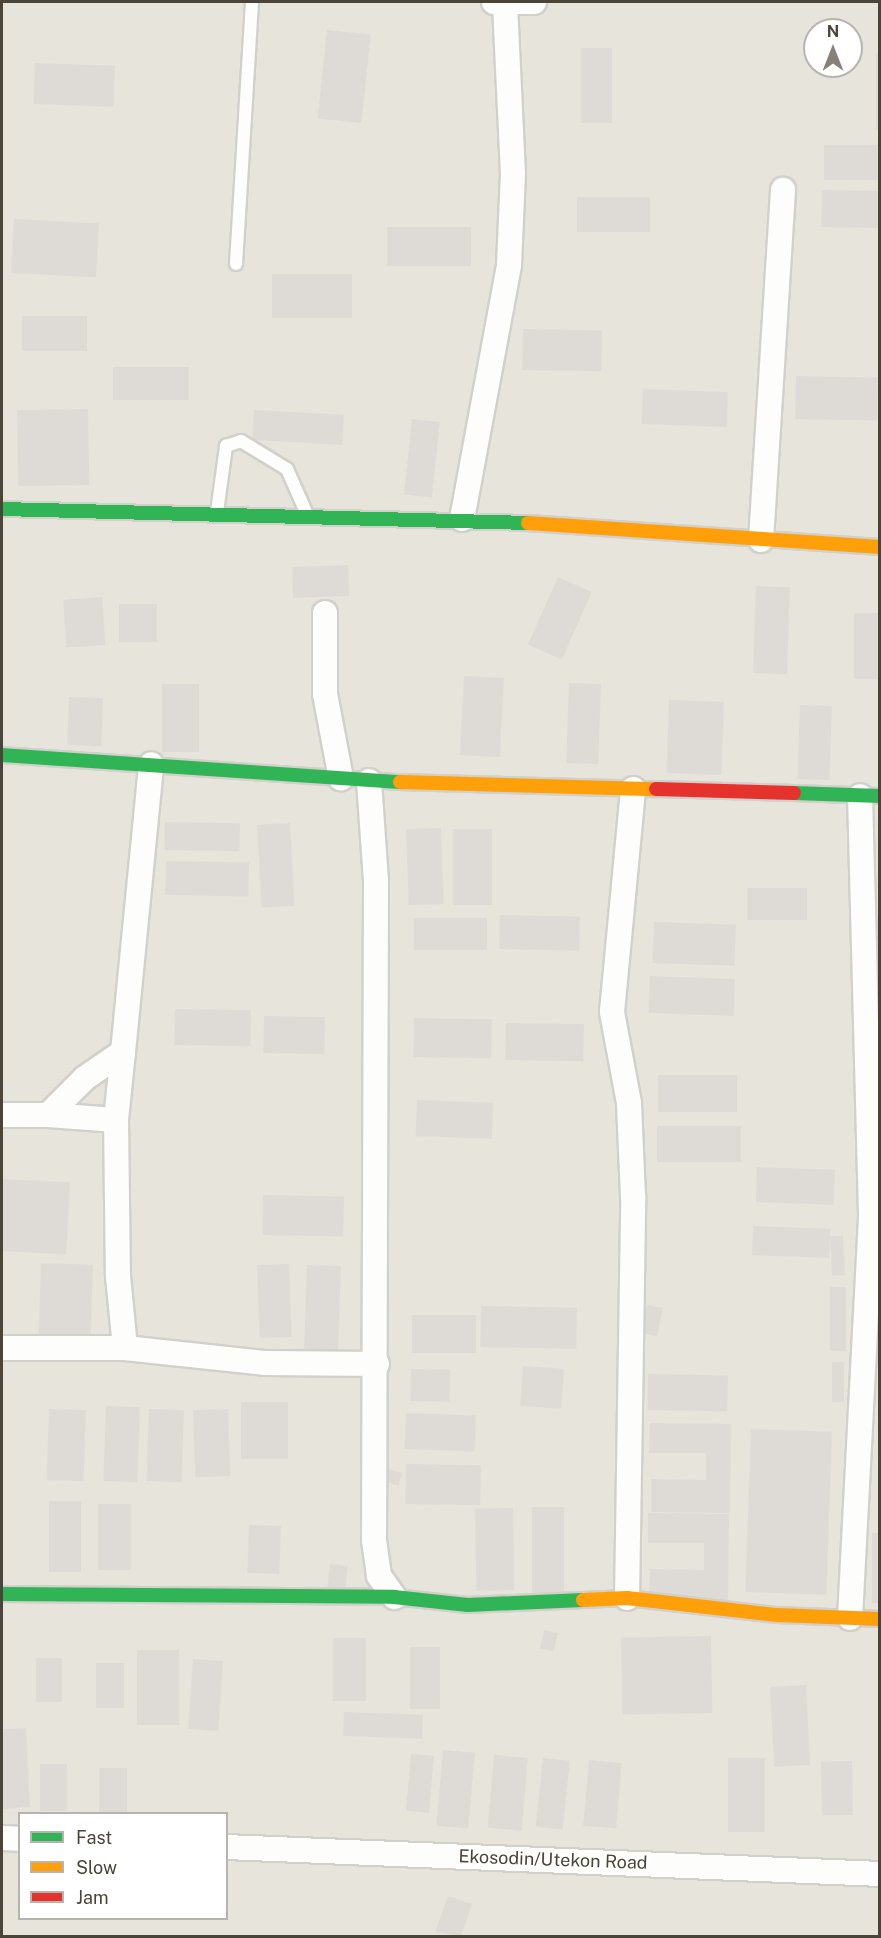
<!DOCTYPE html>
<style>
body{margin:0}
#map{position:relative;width:881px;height:1938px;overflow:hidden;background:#f4f2ee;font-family:"Public Sans",sans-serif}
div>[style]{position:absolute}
.residential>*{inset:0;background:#e7e4dc}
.building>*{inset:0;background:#dedbd6;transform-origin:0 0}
.roads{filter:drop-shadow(2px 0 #d2d0cb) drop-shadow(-2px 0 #d2d0cb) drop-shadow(0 2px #d2d0cb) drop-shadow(0 -2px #d2d0cb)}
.lane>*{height:12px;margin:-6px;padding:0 6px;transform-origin:6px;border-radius:6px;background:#fdfdfc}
.street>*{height:24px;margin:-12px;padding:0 12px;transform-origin:12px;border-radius:12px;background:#fdfdfc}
.fast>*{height:14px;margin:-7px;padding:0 7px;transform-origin:7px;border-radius:7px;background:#30b455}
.slow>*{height:14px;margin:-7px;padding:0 7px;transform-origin:7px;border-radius:7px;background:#ff9f0a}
.jam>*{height:14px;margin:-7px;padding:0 7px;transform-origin:7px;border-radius:7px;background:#e5322d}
span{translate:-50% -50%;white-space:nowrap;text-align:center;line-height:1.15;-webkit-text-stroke:4.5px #fff;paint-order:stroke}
.street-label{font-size:18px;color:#4b4439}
.frame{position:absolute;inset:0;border:3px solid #4b4439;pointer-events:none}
.legend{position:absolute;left:18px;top:1812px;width:210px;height:108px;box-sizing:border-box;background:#fff;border:2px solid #b7b4b0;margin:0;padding:8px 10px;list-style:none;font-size:18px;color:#4b4439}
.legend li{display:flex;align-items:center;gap:12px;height:30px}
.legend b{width:30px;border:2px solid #b7b4b0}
.north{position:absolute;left:803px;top:18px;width:60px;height:60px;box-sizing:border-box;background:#fff;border:2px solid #b7b4b0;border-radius:50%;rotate:0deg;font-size:16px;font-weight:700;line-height:24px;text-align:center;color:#4b4439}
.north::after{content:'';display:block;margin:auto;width:21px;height:27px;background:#868178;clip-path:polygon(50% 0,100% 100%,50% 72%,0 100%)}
</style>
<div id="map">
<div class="residential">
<div style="clip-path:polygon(evenodd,2px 2px,879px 2px,879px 1936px,2px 1936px,2px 2px,815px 30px,851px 30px,851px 66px,815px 66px,815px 30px,2px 2px,20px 1814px,226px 1814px,226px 1918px,20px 1918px,20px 1814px)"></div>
</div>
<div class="building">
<div style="left:327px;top:30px;width:44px;height:89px;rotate:6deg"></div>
<div style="left:581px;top:48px;width:31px;height:75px"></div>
<div style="left:876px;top:53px;width:4px;height:76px"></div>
<div style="left:35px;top:63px;width:80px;height:41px;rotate:2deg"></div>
<div style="left:824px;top:145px;width:56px;height:35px"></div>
<div style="left:822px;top:190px;width:58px;height:37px;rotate:1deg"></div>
<div style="left:577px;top:197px;width:73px;height:35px"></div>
<div style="left:14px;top:219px;width:85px;height:54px;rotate:3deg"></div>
<div style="left:387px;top:227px;width:84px;height:39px"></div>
<div style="left:272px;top:274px;width:80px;height:44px"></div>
<div style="left:22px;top:316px;width:65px;height:35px"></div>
<div style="left:523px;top:329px;width:79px;height:41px;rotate:1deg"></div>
<div style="left:113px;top:367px;width:76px;height:33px"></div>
<div style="left:796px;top:376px;width:82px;height:43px;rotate:1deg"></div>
<div style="left:643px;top:389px;width:85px;height:35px;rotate:2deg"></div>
<div style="left:88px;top:409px;width:76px;height:71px;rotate:89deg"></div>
<div style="left:254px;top:410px;width:90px;height:30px;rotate:3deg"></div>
<div style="left:412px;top:419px;width:28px;height:76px;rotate:6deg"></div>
<div style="left:348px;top:565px;width:31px;height:56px;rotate:88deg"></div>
<div style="left:558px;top:577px;width:37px;height:74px;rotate:24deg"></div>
<div style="left:756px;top:586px;width:34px;height:87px;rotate:2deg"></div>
<div style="left:102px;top:597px;width:48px;height:39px;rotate:86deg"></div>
<div style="left:119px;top:604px;width:38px;height:38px"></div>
<div style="left:854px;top:613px;width:26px;height:66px"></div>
<div style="left:464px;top:676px;width:40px;height:79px;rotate:3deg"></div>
<div style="left:569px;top:683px;width:32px;height:80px;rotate:2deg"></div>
<div style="left:162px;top:684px;width:37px;height:68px"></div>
<div style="left:69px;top:697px;width:34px;height:48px;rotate:2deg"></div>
<div style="left:669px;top:700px;width:55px;height:73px;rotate:2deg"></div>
<div style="left:800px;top:705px;width:32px;height:74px;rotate:2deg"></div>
<div style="left:165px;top:822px;width:75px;height:28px;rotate:1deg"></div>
<div style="left:290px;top:823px;width:83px;height:33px;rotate:87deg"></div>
<div style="left:441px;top:828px;width:76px;height:35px;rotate:88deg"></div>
<div style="left:453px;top:829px;width:39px;height:76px"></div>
<div style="left:166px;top:861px;width:83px;height:34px;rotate:1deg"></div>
<div style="left:747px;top:888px;width:60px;height:32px"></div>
<div style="left:500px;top:915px;width:80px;height:34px;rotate:1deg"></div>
<div style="left:414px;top:918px;width:73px;height:32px"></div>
<div style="left:654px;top:922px;width:82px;height:41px;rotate:2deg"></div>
<div style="left:650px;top:976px;width:85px;height:37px;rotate:2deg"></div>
<div style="left:175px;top:1009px;width:76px;height:36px;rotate:1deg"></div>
<div style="left:264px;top:1016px;width:61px;height:37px;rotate:1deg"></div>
<div style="left:414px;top:1018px;width:78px;height:39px;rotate:1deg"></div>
<div style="left:506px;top:1023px;width:78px;height:37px;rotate:1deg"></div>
<div style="left:658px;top:1075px;width:79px;height:37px"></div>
<div style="left:417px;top:1100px;width:76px;height:36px;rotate:2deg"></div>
<div style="left:741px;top:1126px;width:36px;height:84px;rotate:90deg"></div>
<div style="left:757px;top:1167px;width:78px;height:35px;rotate:2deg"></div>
<div style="left:2px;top:1179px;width:68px;height:72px;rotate:3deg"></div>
<div style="left:263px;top:1195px;width:81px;height:40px;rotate:1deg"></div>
<div style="clip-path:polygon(753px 1226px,830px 1229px,830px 1236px,843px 1236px,845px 1275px,832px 1276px,830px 1236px,829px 1258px,752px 1255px)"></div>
<div style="left:41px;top:1263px;width:52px;height:75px;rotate:2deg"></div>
<div style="left:289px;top:1264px;width:73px;height:32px;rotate:88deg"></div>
<div style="left:307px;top:1265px;width:34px;height:86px;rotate:2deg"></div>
<div style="left:830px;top:1287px;width:16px;height:64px"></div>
<div style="left:647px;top:1305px;width:16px;height:29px;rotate:11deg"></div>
<div style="left:481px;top:1306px;width:96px;height:41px;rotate:1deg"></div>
<div style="left:412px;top:1315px;width:64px;height:38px"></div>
<div style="left:832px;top:1362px;width:12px;height:40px"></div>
<div style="left:523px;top:1366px;width:41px;height:40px;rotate:4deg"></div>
<div style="left:411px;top:1369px;width:39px;height:32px;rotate:1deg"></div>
<div style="left:648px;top:1374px;width:80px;height:36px;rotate:1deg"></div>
<div style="left:241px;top:1402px;width:47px;height:57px"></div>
<div style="left:106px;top:1406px;width:34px;height:75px;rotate:2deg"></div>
<div style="left:49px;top:1409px;width:37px;height:71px;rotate:2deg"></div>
<div style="left:149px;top:1409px;width:35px;height:72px;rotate:2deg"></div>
<div style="left:228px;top:1409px;width:67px;height:35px;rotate:88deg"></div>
<div style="left:406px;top:1413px;width:70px;height:36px;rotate:2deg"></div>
<div style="clip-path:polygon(650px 1423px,731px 1424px,730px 1513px,651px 1512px,651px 1479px,706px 1480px,706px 1453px,649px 1453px)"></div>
<div style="left:751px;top:1429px;width:81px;height:163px;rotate:2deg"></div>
<div style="left:406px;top:1464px;width:75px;height:40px;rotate:1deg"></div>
<div style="left:389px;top:1469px;width:14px;height:13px;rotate:17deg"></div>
<div style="left:49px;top:1501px;width:32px;height:71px"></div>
<div style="left:98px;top:1504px;width:33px;height:66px"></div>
<div style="left:532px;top:1507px;width:32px;height:90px"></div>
<div style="left:513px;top:1508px;width:82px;height:38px;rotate:89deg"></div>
<div style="clip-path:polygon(648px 1513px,729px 1514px,728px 1603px,649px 1602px,650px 1569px,704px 1570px,704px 1543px,648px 1543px)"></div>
<div style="left:249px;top:1525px;width:32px;height:48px;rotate:2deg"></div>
<div style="left:880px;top:1533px;width:70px;height:8px;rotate:90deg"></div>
<div style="left:330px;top:1564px;width:18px;height:23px;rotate:6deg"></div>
<div style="left:544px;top:1630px;width:14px;height:19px;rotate:12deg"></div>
<div style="left:711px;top:1636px;width:77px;height:90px;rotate:89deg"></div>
<div style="left:333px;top:1638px;width:33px;height:63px"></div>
<div style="left:410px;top:1647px;width:30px;height:62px"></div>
<div style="left:137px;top:1650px;width:42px;height:75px"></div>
<div style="left:36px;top:1658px;width:26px;height:44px"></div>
<div style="left:193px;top:1659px;width:30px;height:70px;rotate:4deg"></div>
<div style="left:96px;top:1663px;width:28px;height:45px"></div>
<div style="left:806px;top:1685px;width:80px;height:36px;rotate:87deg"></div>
<div style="left:344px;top:1712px;width:79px;height:24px;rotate:2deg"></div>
<div style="clip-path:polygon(26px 1728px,30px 1807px,2px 1809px,2px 1729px)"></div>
<div style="left:443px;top:1750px;width:32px;height:76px;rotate:5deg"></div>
<div style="left:411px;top:1754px;width:23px;height:57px;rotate:5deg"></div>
<div style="left:494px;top:1755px;width:34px;height:73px;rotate:5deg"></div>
<div style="left:543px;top:1758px;width:27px;height:69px;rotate:6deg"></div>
<div style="left:728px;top:1758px;width:37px;height:74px"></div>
<div style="left:589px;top:1760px;width:33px;height:66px;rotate:5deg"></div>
<div style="left:852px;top:1761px;width:54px;height:31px;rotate:89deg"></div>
<div style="left:40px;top:1764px;width:27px;height:47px"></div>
<div style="left:99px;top:1768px;width:28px;height:44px"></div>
<div style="clip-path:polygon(448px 1896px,472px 1904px,461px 1936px,435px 1932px)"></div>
</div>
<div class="roads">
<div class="lane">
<div style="left:236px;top:264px;width:262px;rotate:-86.5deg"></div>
<div style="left:217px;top:512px;width:67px;rotate:-82.2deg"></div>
<div style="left:226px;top:446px;width:16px;rotate:-18deg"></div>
<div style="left:241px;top:441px;width:54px;rotate:31.3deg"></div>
<div style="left:287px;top:469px;width:47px;rotate:66.2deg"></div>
</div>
<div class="street">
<div style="left:494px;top:2px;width:40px"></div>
<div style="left:462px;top:519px;width:258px;rotate:-79.5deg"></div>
<div style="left:509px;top:265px;width:91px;rotate:-87.5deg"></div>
<div style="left:513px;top:174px;width:172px;rotate:-92.7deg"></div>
<div style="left:761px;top:540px;width:351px;rotate:-86.4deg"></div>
<div style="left:325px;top:613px;width:81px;rotate:90deg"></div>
<div style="left:325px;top:694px;width:86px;rotate:79.3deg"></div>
<div style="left:369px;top:781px;width:100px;rotate:86deg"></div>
<div style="left:376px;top:881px;width:659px;rotate:90.17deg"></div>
<div style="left:374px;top:1540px;width:36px;rotate:82deg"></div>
<div style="left:379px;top:1576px;width:26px;rotate:54deg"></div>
<div style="left:123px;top:1052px;width:68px;rotate:95.9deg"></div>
<div style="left:116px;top:1120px;width:156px;rotate:89.3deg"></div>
<div style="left:118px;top:1276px;width:72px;rotate:84.4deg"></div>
<div style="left:2px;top:1115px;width:46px"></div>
<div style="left:48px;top:1115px;width:52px;rotate:-45deg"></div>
<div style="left:85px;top:1078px;width:46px;rotate:-34.4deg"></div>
<div style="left:123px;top:1052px;width:289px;rotate:-84.4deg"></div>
<div style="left:48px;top:1115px;width:68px;rotate:4.2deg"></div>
<div style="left:2px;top:1348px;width:123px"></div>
<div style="left:125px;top:1348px;width:142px;rotate:6.1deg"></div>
<div style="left:266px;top:1363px;width:111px;rotate:0.5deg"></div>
<div style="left:627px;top:1598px;width:402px;rotate:-89.1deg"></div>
<div style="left:633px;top:1196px;width:93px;rotate:-92.5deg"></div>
<div style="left:629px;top:1103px;width:93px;rotate:-100.6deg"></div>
<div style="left:612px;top:1012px;width:224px;rotate:-84.6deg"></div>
<div style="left:850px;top:1618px;width:404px;rotate:-87deg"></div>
<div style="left:871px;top:1215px;width:419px;rotate:-91.5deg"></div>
<div style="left:2px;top:1838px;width:18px;rotate:3deg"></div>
<div style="left:226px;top:1847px;width:655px;rotate:2.36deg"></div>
</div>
<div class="fast">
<div style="left:2px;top:509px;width:526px;rotate:1.52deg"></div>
<div style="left:2px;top:755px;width:399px;rotate:3.9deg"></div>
<div style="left:794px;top:793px;width:86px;rotate:2deg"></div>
<div style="left:2px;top:1594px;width:392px;rotate:0.4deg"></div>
<div style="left:394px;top:1597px;width:74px;rotate:6.2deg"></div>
<div style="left:468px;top:1605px;width:115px;rotate:-2.5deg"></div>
</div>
<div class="slow">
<div style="left:528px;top:523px;width:353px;rotate:3.9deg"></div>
<div style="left:400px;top:782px;width:256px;rotate:1.6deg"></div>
<div style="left:583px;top:1600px;width:44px;rotate:-2.6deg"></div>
<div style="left:627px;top:1598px;width:151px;rotate:6.5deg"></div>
<div style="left:777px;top:1615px;width:103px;rotate:2.2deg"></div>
</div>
<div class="jam">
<div style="left:656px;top:789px;width:138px;rotate:1.7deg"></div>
</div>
</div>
<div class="street-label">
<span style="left:553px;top:1860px;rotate:2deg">Ekosodin/Utekon Road</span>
</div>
<div class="frame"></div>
<ul class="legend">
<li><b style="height:8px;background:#30b455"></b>Fast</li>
<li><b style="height:8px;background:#ff9f0a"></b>Slow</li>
<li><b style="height:8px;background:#e5322d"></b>Jam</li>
</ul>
<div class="north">N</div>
</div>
